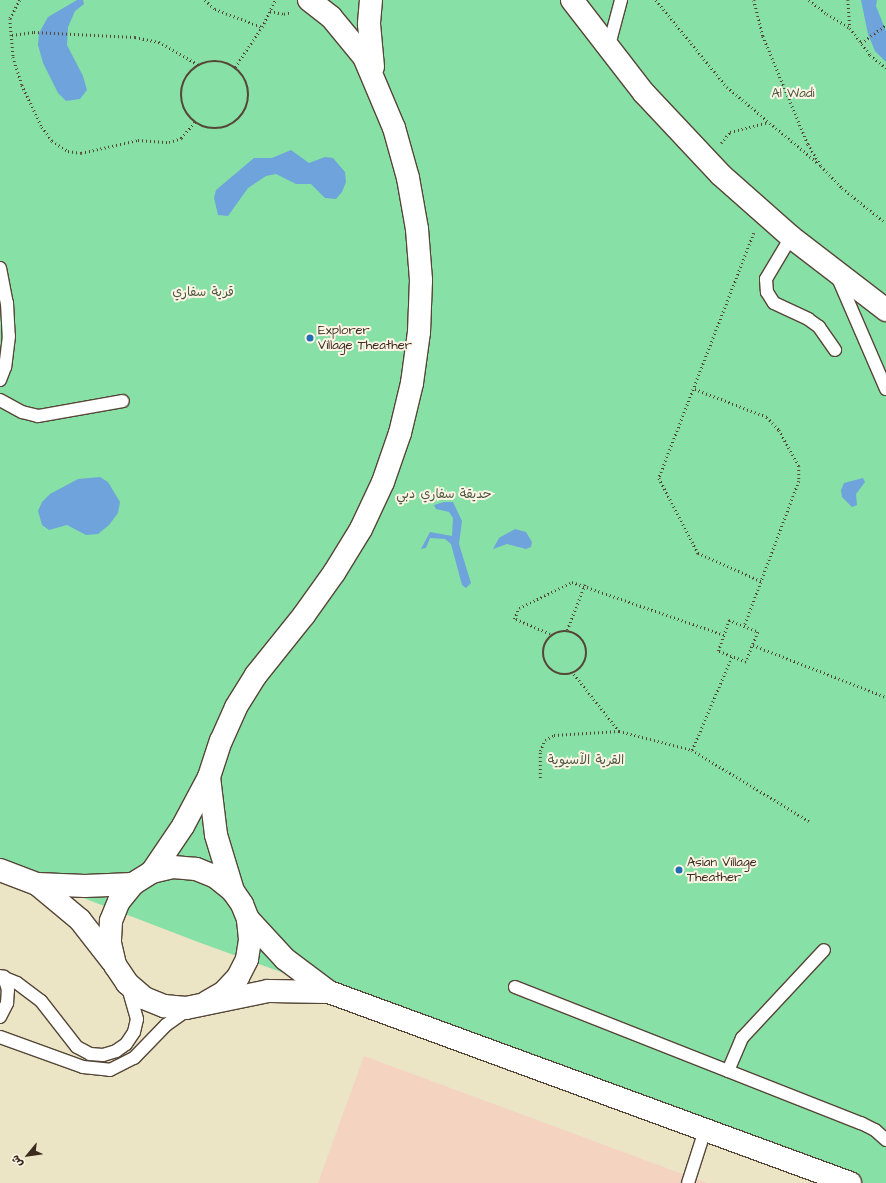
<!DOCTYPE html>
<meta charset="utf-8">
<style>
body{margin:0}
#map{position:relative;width:886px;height:1183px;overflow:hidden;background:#ebe5c6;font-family:"Architects Daughter","Playpen Sans Arabic",sans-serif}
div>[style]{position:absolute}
.built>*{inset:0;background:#f4d3c0}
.green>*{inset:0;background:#87e0a5}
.water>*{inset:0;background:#6ea4db}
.path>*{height:2.5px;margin-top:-1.25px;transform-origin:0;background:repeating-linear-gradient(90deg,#554637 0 1px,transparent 0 4px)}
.path>.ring{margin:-1.25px;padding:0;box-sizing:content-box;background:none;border:2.5px solid #554637;border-radius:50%}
.roads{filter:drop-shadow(1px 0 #554637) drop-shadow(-1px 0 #554637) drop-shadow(0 1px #554637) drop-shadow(0 -1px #554637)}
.service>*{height:12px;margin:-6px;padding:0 6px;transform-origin:6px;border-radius:6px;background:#fff}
.minor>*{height:22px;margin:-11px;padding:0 11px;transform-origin:11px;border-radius:11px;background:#fff}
.dots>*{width:11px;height:11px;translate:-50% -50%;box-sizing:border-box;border:2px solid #fcf5e5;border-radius:50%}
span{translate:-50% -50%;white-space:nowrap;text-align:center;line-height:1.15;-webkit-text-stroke:4px #fcf5e5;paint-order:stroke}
.park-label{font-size:13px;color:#4e5840}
.poi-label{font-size:13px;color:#3b2a1e}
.left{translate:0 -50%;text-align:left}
.north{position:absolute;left:8px;top:1135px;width:40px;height:40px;-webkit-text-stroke:3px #fcf5e5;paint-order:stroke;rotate:241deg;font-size:11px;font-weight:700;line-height:16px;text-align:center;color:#3b2a1e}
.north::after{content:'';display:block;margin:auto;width:14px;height:18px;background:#3b2a1e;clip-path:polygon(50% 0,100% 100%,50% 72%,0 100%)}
</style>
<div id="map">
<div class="built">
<div style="clip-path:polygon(364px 1056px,707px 1183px,318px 1183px)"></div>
</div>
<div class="green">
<div style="clip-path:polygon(0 0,886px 0,886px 1183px,864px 1183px,198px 942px,0 866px)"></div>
</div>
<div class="water">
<div style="clip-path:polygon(77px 0,83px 0,84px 4px,75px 11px,68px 27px,67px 45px,83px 76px,87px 90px,80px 99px,66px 101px,58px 93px,43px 63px,38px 45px,39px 33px,48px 17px)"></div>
<div style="clip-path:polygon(861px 0,877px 0,876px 6px,886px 31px,886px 62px,875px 51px,868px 34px)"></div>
<div style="clip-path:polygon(291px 150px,309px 163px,325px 157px,333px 158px,345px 172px,346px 182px,342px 192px,336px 199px,325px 198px,311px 184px,296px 184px,276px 174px,266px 176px,248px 188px,228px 216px,218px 215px,214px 198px,216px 190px,254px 158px,272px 158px)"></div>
<div style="clip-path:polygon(100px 477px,108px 482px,120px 502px,118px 513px,109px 525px,98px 534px,86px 535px,67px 525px,49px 530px,42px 525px,38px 511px,42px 502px,50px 494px,78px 479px)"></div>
<div style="clip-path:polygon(863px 478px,865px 482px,856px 494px,857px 505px,852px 507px,842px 497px,841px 490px,844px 483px)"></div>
<div style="clip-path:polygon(444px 502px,453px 502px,462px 521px,459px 544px,471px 583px,466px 588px,462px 585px,451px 544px,445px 539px,430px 538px,426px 548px,421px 549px,430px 532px,452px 536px,453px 518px,449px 512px,436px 509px,434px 505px)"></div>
<div style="clip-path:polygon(515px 529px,526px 532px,532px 542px,531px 547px,526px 549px,507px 544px,493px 549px,499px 538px)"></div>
</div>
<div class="path">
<div style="left:20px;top:0;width:21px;rotate:118deg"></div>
<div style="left:10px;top:19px;width:38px;rotate:85deg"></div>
<div style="left:13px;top:57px;width:29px;rotate:72deg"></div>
<div style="left:22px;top:85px;width:47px;rotate:64.5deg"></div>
<div style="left:42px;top:127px;width:17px;rotate:54deg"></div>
<div style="left:52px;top:141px;width:19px;rotate:32deg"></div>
<div style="left:68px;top:151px;width:13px;rotate:9deg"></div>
<div style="left:81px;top:153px;width:58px;rotate:-12.8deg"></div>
<div style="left:138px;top:140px;width:31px;rotate:4deg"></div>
<div style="left:169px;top:142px;width:13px;rotate:-18deg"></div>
<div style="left:181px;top:138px;width:21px;rotate:-49deg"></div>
<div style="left:205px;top:0;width:13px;rotate:42deg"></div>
<div style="left:215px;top:9px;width:50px;rotate:21deg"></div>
<div style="left:656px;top:0;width:112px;rotate:50.8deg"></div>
<div style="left:727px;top:87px;width:119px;rotate:39.9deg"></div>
<div style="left:754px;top:0;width:37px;rotate:76deg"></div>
<div style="left:763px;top:36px;width:117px;rotate:67.4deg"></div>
<div style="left:808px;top:144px;width:26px;rotate:59deg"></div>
<div style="left:821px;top:166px;width:30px;rotate:46deg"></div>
<div style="left:842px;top:188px;width:56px;rotate:38.5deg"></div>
<div style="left:809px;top:0;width:23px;rotate:38deg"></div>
<div style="left:827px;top:14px;width:27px;rotate:31deg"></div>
<div style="left:850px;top:28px;width:34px;rotate:53deg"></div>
<div style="left:870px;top:55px;width:21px;rotate:39deg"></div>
<div style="left:848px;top:0;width:28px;rotate:86deg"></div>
<div style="left:270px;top:11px;width:14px;rotate:12deg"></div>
<div style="left:284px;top:14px;width:7px;rotate:-16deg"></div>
<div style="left:12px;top:35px;width:22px;rotate:-8deg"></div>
<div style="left:34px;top:32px;width:101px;rotate:2.8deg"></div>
<div style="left:135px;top:37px;width:25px;rotate:12deg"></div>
<div style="left:159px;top:42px;width:46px;rotate:29.9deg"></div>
<div style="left:861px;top:43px;width:31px;rotate:-36deg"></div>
<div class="ring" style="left:181px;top:61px;width:65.5px;height:65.5px"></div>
<div style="left:235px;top:67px;width:48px;rotate:-56deg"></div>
<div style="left:262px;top:27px;width:30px;rotate:-64deg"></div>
<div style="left:721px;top:143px;width:14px;rotate:-51deg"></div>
<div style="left:730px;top:132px;width:40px;rotate:-14.4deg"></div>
<div style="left:754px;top:233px;width:263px;rotate:111.2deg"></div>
<div style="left:659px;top:478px;width:85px;rotate:62.5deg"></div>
<div style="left:698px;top:553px;width:69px;rotate:24deg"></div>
<div style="left:695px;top:389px;width:77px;rotate:21.3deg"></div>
<div style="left:767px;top:417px;width:18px;rotate:47deg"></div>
<div style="left:779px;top:430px;width:41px;rotate:60.9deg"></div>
<div style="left:799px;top:466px;width:15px;rotate:90deg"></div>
<div style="left:799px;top:481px;width:156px;rotate:110.6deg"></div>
<div style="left:729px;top:620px;width:31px;rotate:22deg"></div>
<div style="left:758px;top:632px;width:32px;rotate:112deg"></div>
<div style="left:746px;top:662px;width:30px;rotate:-159deg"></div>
<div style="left:718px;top:651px;width:33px;rotate:-70deg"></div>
<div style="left:567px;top:630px;width:49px;rotate:-68.6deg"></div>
<div class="ring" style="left:543px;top:631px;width:41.5px;height:41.5px"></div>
<div style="left:550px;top:634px;width:39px;rotate:-157deg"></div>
<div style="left:514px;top:619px;width:12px;rotate:-66deg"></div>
<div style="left:519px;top:608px;width:59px;rotate:-26.1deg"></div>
<div style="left:572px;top:582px;width:161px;rotate:19.2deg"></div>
<div style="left:753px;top:645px;width:143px;rotate:21.4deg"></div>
<div style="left:574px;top:674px;width:73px;rotate:51.7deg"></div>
<div style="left:692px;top:750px;width:102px;rotate:-66.9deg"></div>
<div style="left:540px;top:778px;width:27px;rotate:-90deg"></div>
<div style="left:540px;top:751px;width:12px;rotate:-66deg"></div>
<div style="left:545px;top:740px;width:10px;rotate:-29deg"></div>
<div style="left:554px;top:735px;width:65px;rotate:-3.5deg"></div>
<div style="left:619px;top:731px;width:75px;rotate:14.6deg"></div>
<div style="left:692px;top:750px;width:137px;rotate:31.3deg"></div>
</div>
<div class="roads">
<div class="service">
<div style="left:608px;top:49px;width:51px;rotate:-75.1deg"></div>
<div style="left:791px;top:237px;width:49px;rotate:120.8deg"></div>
<div style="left:766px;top:279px;width:13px;rotate:86deg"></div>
<div style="left:767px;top:292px;width:13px;rotate:58deg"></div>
<div style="left:774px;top:303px;width:38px;rotate:25deg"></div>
<div style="left:808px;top:319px;width:14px;rotate:36deg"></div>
<div style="left:819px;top:327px;width:28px;rotate:55deg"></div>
<div style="left:0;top:268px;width:36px;rotate:79deg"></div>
<div style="left:7px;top:303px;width:33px;rotate:87deg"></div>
<div style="left:9px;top:336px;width:31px;rotate:97deg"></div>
<div style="left:5px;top:367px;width:14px;rotate:111deg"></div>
<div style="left:838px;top:278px;width:121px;rotate:66.6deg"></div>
<div style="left:0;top:400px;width:25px;rotate:29deg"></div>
<div style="left:22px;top:412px;width:16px;rotate:14deg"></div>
<div style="left:38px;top:416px;width:86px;rotate:-10deg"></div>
<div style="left:0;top:976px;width:18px;rotate:22deg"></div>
<div style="left:17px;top:983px;width:30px;rotate:37deg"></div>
<div style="left:41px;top:1001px;width:58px;rotate:52deg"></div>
<div style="left:77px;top:1047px;width:15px;rotate:28deg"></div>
<div style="left:90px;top:1054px;width:13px;rotate:4deg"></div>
<div style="left:103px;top:1055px;width:14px;rotate:-17deg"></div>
<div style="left:116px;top:1051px;width:12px;rotate:-35deg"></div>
<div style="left:126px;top:1044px;width:14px;rotate:-56deg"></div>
<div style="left:134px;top:1032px;width:13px;rotate:-77deg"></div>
<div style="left:137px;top:1019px;width:32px;rotate:-106deg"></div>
<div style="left:515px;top:987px;width:372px;rotate:21.5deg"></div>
<div style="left:861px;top:1123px;width:16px;rotate:27deg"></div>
<div style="left:875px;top:1130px;width:15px;rotate:42deg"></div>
<div style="left:0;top:1017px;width:16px;rotate:-63deg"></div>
<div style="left:7px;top:1003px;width:13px;rotate:-86deg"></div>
<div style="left:8px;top:990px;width:14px;rotate:-107deg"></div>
<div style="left:0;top:1037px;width:88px;rotate:19.9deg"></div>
<div style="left:83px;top:1067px;width:27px;rotate:6deg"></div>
<div style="left:110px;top:1070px;width:27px;rotate:-27deg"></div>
<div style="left:134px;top:1058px;width:46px;rotate:-45.9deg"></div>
<div style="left:166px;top:1025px;width:28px;rotate:-35deg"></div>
<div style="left:728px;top:1071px;width:36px;rotate:-67deg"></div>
<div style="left:742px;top:1038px;width:120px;rotate:-47deg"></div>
<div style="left:688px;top:1183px;width:56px;rotate:-72.2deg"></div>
</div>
<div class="minor">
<div style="left:371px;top:0;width:24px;rotate:95deg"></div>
<div style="left:369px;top:24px;width:43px;rotate:84.7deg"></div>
<div style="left:572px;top:0;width:118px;rotate:52.3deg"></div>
<div style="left:644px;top:93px;width:112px;rotate:46.8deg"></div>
<div style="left:721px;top:175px;width:94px;rotate:41.5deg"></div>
<div style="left:791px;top:237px;width:120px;rotate:37.5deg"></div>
<div style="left:209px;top:777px;width:58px;rotate:83.1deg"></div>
<div style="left:216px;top:835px;width:59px;rotate:73.1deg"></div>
<div style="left:0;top:870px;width:40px;rotate:21deg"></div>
<div style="left:37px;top:884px;width:48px;rotate:2.4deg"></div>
<div style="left:85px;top:886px;width:48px;rotate:-2.4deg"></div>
<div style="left:152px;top:872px;width:55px;rotate:-56deg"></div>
<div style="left:183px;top:826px;width:55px;rotate:-62deg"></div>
<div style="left:209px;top:777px;width:38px;rotate:-72deg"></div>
<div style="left:221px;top:741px;width:37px;rotate:-66deg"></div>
<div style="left:236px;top:707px;width:38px;rotate:-58deg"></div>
<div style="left:256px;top:675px;width:77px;rotate:-51.3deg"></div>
<div style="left:304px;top:615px;width:52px;rotate:-54.5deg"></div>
<div style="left:334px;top:573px;width:52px;rotate:-58.5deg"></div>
<div style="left:361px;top:529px;width:52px;rotate:-64.9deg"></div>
<div style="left:383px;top:482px;width:52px;rotate:-70.9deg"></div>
<div style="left:400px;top:433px;width:51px;rotate:-76.5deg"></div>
<div style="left:412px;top:383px;width:51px;rotate:-82.2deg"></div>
<div style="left:419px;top:332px;width:52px;rotate:-87.8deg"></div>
<div style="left:421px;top:280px;width:51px;rotate:-94.5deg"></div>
<div style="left:417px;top:229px;width:52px;rotate:-100deg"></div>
<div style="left:408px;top:178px;width:52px;rotate:-105.6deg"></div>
<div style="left:394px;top:128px;width:77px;rotate:-112.9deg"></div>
<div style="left:364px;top:57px;width:52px;rotate:-129.5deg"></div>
<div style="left:331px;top:17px;width:28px;rotate:-142deg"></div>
<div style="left:37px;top:884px;width:56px;rotate:39.9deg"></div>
<div style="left:80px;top:920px;width:52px;rotate:52deg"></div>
<div style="left:248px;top:919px;width:54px;rotate:47.2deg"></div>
<div style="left:285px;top:959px;width:55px;rotate:36.9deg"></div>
<div style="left:329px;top:992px;width:555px;rotate:20.13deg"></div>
<div style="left:207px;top:1002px;width:20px;rotate:-30deg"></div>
<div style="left:224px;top:992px;width:21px;rotate:-47deg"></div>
<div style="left:238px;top:977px;width:20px;rotate:-63deg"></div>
<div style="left:247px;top:959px;width:20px;rotate:-81deg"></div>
<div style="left:250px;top:939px;width:20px;rotate:-96deg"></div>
<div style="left:248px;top:919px;width:16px;rotate:-112deg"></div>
<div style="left:242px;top:904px;width:16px;rotate:-125deg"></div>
<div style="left:233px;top:891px;width:22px;rotate:-141deg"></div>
<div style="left:216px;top:877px;width:22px;rotate:-158deg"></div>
<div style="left:196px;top:869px;width:23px;rotate:-175deg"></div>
<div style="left:173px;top:867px;width:22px;rotate:167deg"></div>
<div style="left:152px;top:872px;width:22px;rotate:148deg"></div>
<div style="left:133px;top:884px;width:22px;rotate:129deg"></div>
<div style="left:119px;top:901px;width:22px;rotate:112deg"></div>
<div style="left:111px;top:921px;width:22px;rotate:93deg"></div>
<div style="left:110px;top:943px;width:23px;rotate:77deg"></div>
<div style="left:115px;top:965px;width:22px;rotate:56deg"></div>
<div style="left:127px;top:983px;width:23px;rotate:41deg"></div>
<div style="left:144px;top:998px;width:22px;rotate:22deg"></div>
<div style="left:164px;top:1006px;width:22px;rotate:5deg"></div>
<div style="left:186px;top:1008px;width:84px;rotate:-11.7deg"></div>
<div style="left:268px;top:991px;width:60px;rotate:1deg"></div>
</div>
</div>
<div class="dots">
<div style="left:310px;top:338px;background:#1f6fb2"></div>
<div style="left:679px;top:870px;background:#1f6fb2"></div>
</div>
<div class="park-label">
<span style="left:793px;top:93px">Al Wadi</span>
<span style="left:203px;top:292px">قرية سفاري</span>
<span style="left:444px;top:494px">حديقة سفاري دبي</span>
<span style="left:586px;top:760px">القرية الآسيوية</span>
</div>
<div class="poi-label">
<span class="left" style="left:318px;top:338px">Explorer<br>Village Theather</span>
<span class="left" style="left:687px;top:870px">Asian Village<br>Theather</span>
</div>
<div class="north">ش</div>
</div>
